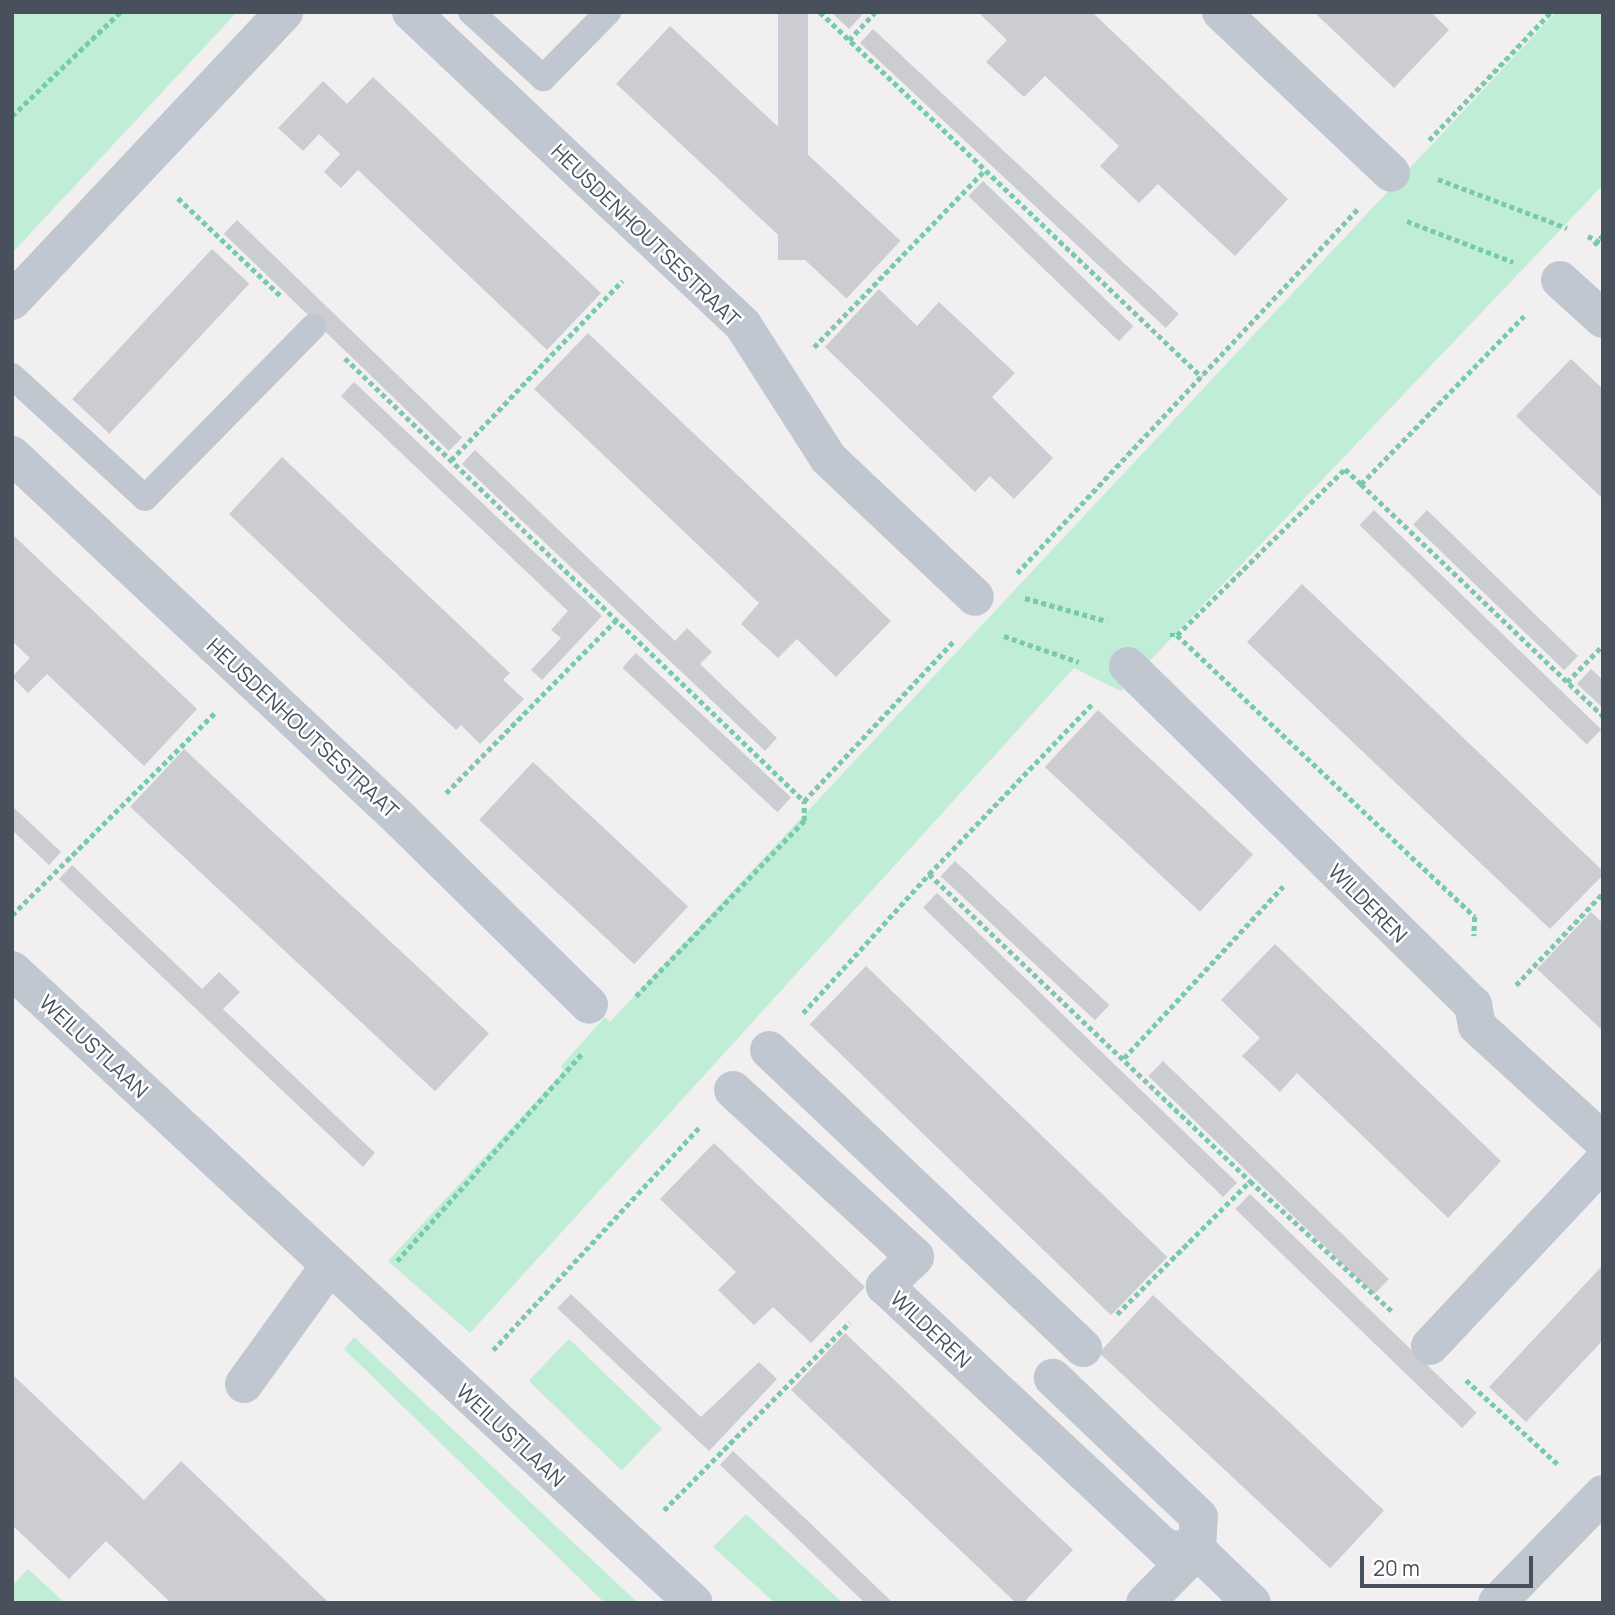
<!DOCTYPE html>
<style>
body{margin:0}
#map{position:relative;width:1615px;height:1615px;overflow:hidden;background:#f1efef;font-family:Manrope,sans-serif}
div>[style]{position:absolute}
.green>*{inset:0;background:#bfedd5;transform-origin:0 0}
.building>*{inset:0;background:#cccdd3;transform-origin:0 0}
.path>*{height:4.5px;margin-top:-2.25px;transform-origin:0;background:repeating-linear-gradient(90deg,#78caaa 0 5px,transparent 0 8.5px)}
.lane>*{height:26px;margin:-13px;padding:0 13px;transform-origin:13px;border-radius:13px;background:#c0c7d0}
.street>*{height:38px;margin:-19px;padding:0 19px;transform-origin:19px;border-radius:19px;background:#c0c7d0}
span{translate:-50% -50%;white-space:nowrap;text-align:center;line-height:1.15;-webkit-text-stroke:5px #fff;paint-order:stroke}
.street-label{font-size:21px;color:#47505b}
.frame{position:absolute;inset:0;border:14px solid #47505b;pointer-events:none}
.scale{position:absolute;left:1360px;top:1556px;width:173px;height:32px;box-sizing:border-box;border:4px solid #47505b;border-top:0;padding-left:9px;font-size:21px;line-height:24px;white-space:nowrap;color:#47505b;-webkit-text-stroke:5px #fff;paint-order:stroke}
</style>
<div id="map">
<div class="green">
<div style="clip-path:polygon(12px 12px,237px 12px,12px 253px)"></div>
<div style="clip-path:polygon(1556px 12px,1603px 12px,1603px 185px,1121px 691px,1074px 668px,470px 1333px,388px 1261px,564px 1071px,561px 1066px,605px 1017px,610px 1022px)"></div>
<div style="clip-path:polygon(354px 1337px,638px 1603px,605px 1603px,344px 1349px)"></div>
<div style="left:569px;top:1339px;width:129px;height:58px;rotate:44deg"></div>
<div style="clip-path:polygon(746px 1514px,843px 1603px,775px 1603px,713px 1547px)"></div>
<div style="clip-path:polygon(28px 1569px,65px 1603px,12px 1603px,12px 1586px)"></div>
</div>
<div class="building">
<div style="left:778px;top:12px;width:30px;height:248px"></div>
<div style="clip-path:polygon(831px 12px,859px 12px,862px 15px,849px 29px)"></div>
<div style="clip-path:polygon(978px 12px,1092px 12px,1288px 199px,1235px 256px,1158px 184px,1139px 203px,1100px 166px,1119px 146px,1045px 76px,1024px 97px,986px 62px,1007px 40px)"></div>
<div style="clip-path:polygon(1314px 12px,1431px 12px,1449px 30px,1394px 88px)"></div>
<div style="left:670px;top:26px;width:315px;height:79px;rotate:43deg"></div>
<div style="left:873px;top:29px;width:418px;height:19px;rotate:43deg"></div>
<div style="clip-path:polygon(373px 77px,601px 293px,547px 350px,358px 170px,341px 188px,324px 172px,340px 154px,319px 134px,303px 151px,278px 128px,323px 81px,347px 104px)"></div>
<div style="left:983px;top:181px;width:209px;height:21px;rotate:44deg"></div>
<div style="left:237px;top:220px;width:313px;height:19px;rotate:44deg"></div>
<div style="left:212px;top:249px;width:51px;height:205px;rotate:43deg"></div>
<div style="clip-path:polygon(879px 289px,917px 326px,939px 302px,1015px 373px,992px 397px,1053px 458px,1014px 499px,990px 476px,975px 492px,825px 347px)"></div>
<div style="clip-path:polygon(588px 333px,891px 621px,836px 677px,797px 639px,778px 658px,741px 624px,759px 603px,534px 389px)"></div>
<div style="clip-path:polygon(1571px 359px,1603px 389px,1603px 499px,1516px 416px)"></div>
<div style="clip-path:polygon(354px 382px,602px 616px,542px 680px,531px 670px,561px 638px,551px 630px,568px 611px,341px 396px)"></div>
<div style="clip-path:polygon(475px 450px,675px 641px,687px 628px,712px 652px,700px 664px,777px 738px,765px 751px,462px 464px)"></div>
<div style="clip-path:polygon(282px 457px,510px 673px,503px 680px,524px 699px,480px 744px,461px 725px,456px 730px,229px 514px)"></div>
<div style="left:1374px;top:510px;width:316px;height:21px;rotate:44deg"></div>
<div style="left:1427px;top:510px;width:210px;height:20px;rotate:44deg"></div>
<div style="clip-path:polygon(12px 534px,197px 709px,144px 766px,47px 674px,28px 693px,12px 677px,30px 658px,12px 641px)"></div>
<div style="clip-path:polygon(1302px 584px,1603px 871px,1603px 875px,1550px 929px,1247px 642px)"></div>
<div style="left:636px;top:653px;width:212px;height:20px;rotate:43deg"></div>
<div style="clip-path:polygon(1591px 669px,1603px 680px,1603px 708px,1577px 684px)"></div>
<div style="left:1098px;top:710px;width:212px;height:78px;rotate:43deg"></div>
<div style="left:184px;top:749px;width:417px;height:79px;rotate:43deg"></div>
<div style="left:533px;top:762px;width:212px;height:79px;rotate:43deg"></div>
<div style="clip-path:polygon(12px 806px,61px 852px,49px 865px,12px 830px)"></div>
<div style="left:955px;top:861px;width:211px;height:21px;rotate:43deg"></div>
<div style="clip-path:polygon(72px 865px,202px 989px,219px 972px,240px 992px,223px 1009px,375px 1153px,363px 1167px,59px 879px)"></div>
<div style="left:937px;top:893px;width:417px;height:20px;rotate:44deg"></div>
<div style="clip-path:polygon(1591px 912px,1603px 923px,1603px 1031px,1537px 969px)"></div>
<div style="clip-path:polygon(1275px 944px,1501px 1161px,1448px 1218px,1297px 1073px,1280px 1092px,1242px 1056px,1260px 1038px,1221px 1000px)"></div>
<div style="left:866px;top:966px;width:419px;height:81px;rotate:44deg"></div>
<div style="left:1163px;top:1061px;width:314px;height:21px;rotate:44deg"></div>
<div style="clip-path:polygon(714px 1143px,865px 1287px,811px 1343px,773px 1307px,754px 1325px,718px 1290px,736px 1272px,660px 1199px)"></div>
<div style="left:1250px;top:1194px;width:315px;height:21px;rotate:44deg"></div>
<div style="clip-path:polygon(1603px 1265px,1603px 1340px,1526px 1422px,1489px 1387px)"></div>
<div style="clip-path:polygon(571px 1294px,701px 1417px,759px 1362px,777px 1379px,709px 1451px,557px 1308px)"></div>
<div style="left:1153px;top:1295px;width:316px;height:79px;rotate:43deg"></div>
<div style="clip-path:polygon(845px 1333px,1073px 1550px,1023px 1603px,1016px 1603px,791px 1390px)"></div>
<div style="clip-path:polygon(12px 1374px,144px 1500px,181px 1461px,329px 1603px,171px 1603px,106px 1541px,69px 1579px,12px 1525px)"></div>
<div style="clip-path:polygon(733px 1451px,810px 1523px,893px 1603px,865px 1603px,720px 1465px)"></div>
</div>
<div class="path">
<div style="left:820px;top:12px;width:528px;rotate:43.7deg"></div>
<div style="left:849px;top:40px;width:38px;rotate:-47deg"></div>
<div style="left:12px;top:116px;width:150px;rotate:-43.9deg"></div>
<div style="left:1429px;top:140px;width:177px;rotate:-46.4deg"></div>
<div style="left:1438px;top:179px;width:138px;rotate:20.8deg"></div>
<div style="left:178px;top:198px;width:142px;rotate:43.6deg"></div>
<div style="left:1407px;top:221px;width:114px;rotate:21.1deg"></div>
<div style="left:1588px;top:236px;width:17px;rotate:28deg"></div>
<div style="left:1594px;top:245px;width:13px;rotate:-48deg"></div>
<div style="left:814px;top:347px;width:246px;rotate:-46deg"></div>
<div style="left:345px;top:358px;width:638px;rotate:43.98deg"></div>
<div style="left:451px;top:460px;width:248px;rotate:-46.3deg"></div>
<div style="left:1361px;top:484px;width:335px;rotate:43.8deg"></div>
<div style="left:1017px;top:573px;width:499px;rotate:-46.9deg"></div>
<div style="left:1025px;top:598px;width:85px;rotate:15.7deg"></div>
<div style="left:1170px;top:635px;width:7px"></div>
<div style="left:1177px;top:635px;width:236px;rotate:-44.7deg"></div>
<div style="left:1345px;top:469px;width:22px;rotate:43deg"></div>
<div style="left:1361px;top:484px;width:234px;rotate:-45.9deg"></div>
<div style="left:1177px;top:635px;width:410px;rotate:43.4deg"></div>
<div style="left:1475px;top:917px;width:19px;rotate:93deg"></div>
<div style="left:1004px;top:636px;width:79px;rotate:19.1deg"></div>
<div style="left:1567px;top:682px;width:52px;rotate:-45.8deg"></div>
<div style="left:446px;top:793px;width:244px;rotate:-45.5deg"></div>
<div style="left:929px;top:874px;width:444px;rotate:43.7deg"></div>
<div style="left:1250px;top:1181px;width:194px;rotate:42.5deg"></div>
<div style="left:12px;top:915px;width:286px;rotate:-44.9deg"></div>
<div style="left:1516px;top:985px;width:127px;rotate:-46.6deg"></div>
<div style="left:636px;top:996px;width:243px;rotate:-46.2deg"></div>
<div style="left:804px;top:821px;width:20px;rotate:-90deg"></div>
<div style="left:804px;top:801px;width:218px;rotate:-46.9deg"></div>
<div style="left:803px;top:1013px;width:188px;rotate:-47.8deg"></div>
<div style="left:929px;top:874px;width:238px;rotate:-46.2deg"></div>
<div style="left:1124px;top:1058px;width:234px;rotate:-47.2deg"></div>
<div style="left:397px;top:1261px;width:278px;rotate:-48.3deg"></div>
<div style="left:1117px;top:1314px;width:188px;rotate:-45deg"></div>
<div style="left:493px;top:1350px;width:306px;rotate:-47.2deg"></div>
<div style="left:1466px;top:1380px;width:127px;rotate:42.5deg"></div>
<div style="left:664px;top:1510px;width:264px;rotate:-45.3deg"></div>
</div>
<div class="lane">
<div style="left:471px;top:12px;width:98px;rotate:42.5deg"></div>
<div style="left:543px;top:78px;width:93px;rotate:-45.4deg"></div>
<div style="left:12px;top:376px;width:180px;rotate:42.5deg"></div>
<div style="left:145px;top:498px;width:240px;rotate:-45.5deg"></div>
</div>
<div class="street">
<div style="left:411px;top:12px;width:456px;rotate:43.3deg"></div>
<div style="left:743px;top:325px;width:158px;rotate:57.4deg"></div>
<div style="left:828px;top:458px;width:202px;rotate:43.4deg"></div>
<div style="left:1221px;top:12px;width:234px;rotate:43.4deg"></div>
<div style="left:1560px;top:280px;width:58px;rotate:42.2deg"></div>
<div style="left:12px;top:301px;width:397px;rotate:-46.7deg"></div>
<div style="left:12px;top:455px;width:532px;rotate:43.17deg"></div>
<div style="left:400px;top:819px;width:265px;rotate:44.5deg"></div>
<div style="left:1128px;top:666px;width:484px;rotate:44.5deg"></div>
<div style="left:1473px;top:1005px;width:21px;rotate:79deg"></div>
<div style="left:1477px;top:1026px;width:171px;rotate:42.4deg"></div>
<div style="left:12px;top:970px;width:930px;rotate:42.87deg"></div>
<div style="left:769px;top:1050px;width:433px;rotate:43.5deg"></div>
<div style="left:733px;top:1090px;width:247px;rotate:42.5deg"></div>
<div style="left:915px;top:1257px;width:42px;rotate:136deg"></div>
<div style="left:885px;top:1286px;width:385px;rotate:43.1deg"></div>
<div style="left:1166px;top:1549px;width:31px;rotate:2deg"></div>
<div style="left:1197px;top:1550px;width:33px;rotate:-87deg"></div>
<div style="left:1199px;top:1517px;width:202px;rotate:-136.4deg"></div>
<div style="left:1430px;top:1346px;width:253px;rotate:-46.8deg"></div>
<div style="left:244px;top:1384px;width:145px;rotate:-54.2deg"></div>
<div style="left:1145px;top:1603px;width:74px;rotate:-45.5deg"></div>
<div style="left:1197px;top:1550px;width:76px;rotate:43.9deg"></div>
<div style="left:1497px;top:1603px;width:152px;rotate:-45.8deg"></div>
</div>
<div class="street-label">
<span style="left:646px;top:235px;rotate:44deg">HEUSDENHOUTSESTRAAT</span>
<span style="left:303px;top:728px;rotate:43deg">HEUSDENHOUTSESTRAAT</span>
<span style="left:1368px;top:903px;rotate:45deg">WILDEREN</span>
<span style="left:94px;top:1046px;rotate:43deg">WEILUSTLAAN</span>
<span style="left:931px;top:1329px;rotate:43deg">WILDEREN</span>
<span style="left:511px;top:1435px;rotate:43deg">WEILUSTLAAN</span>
</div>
<div class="frame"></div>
<div class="scale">20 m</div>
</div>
